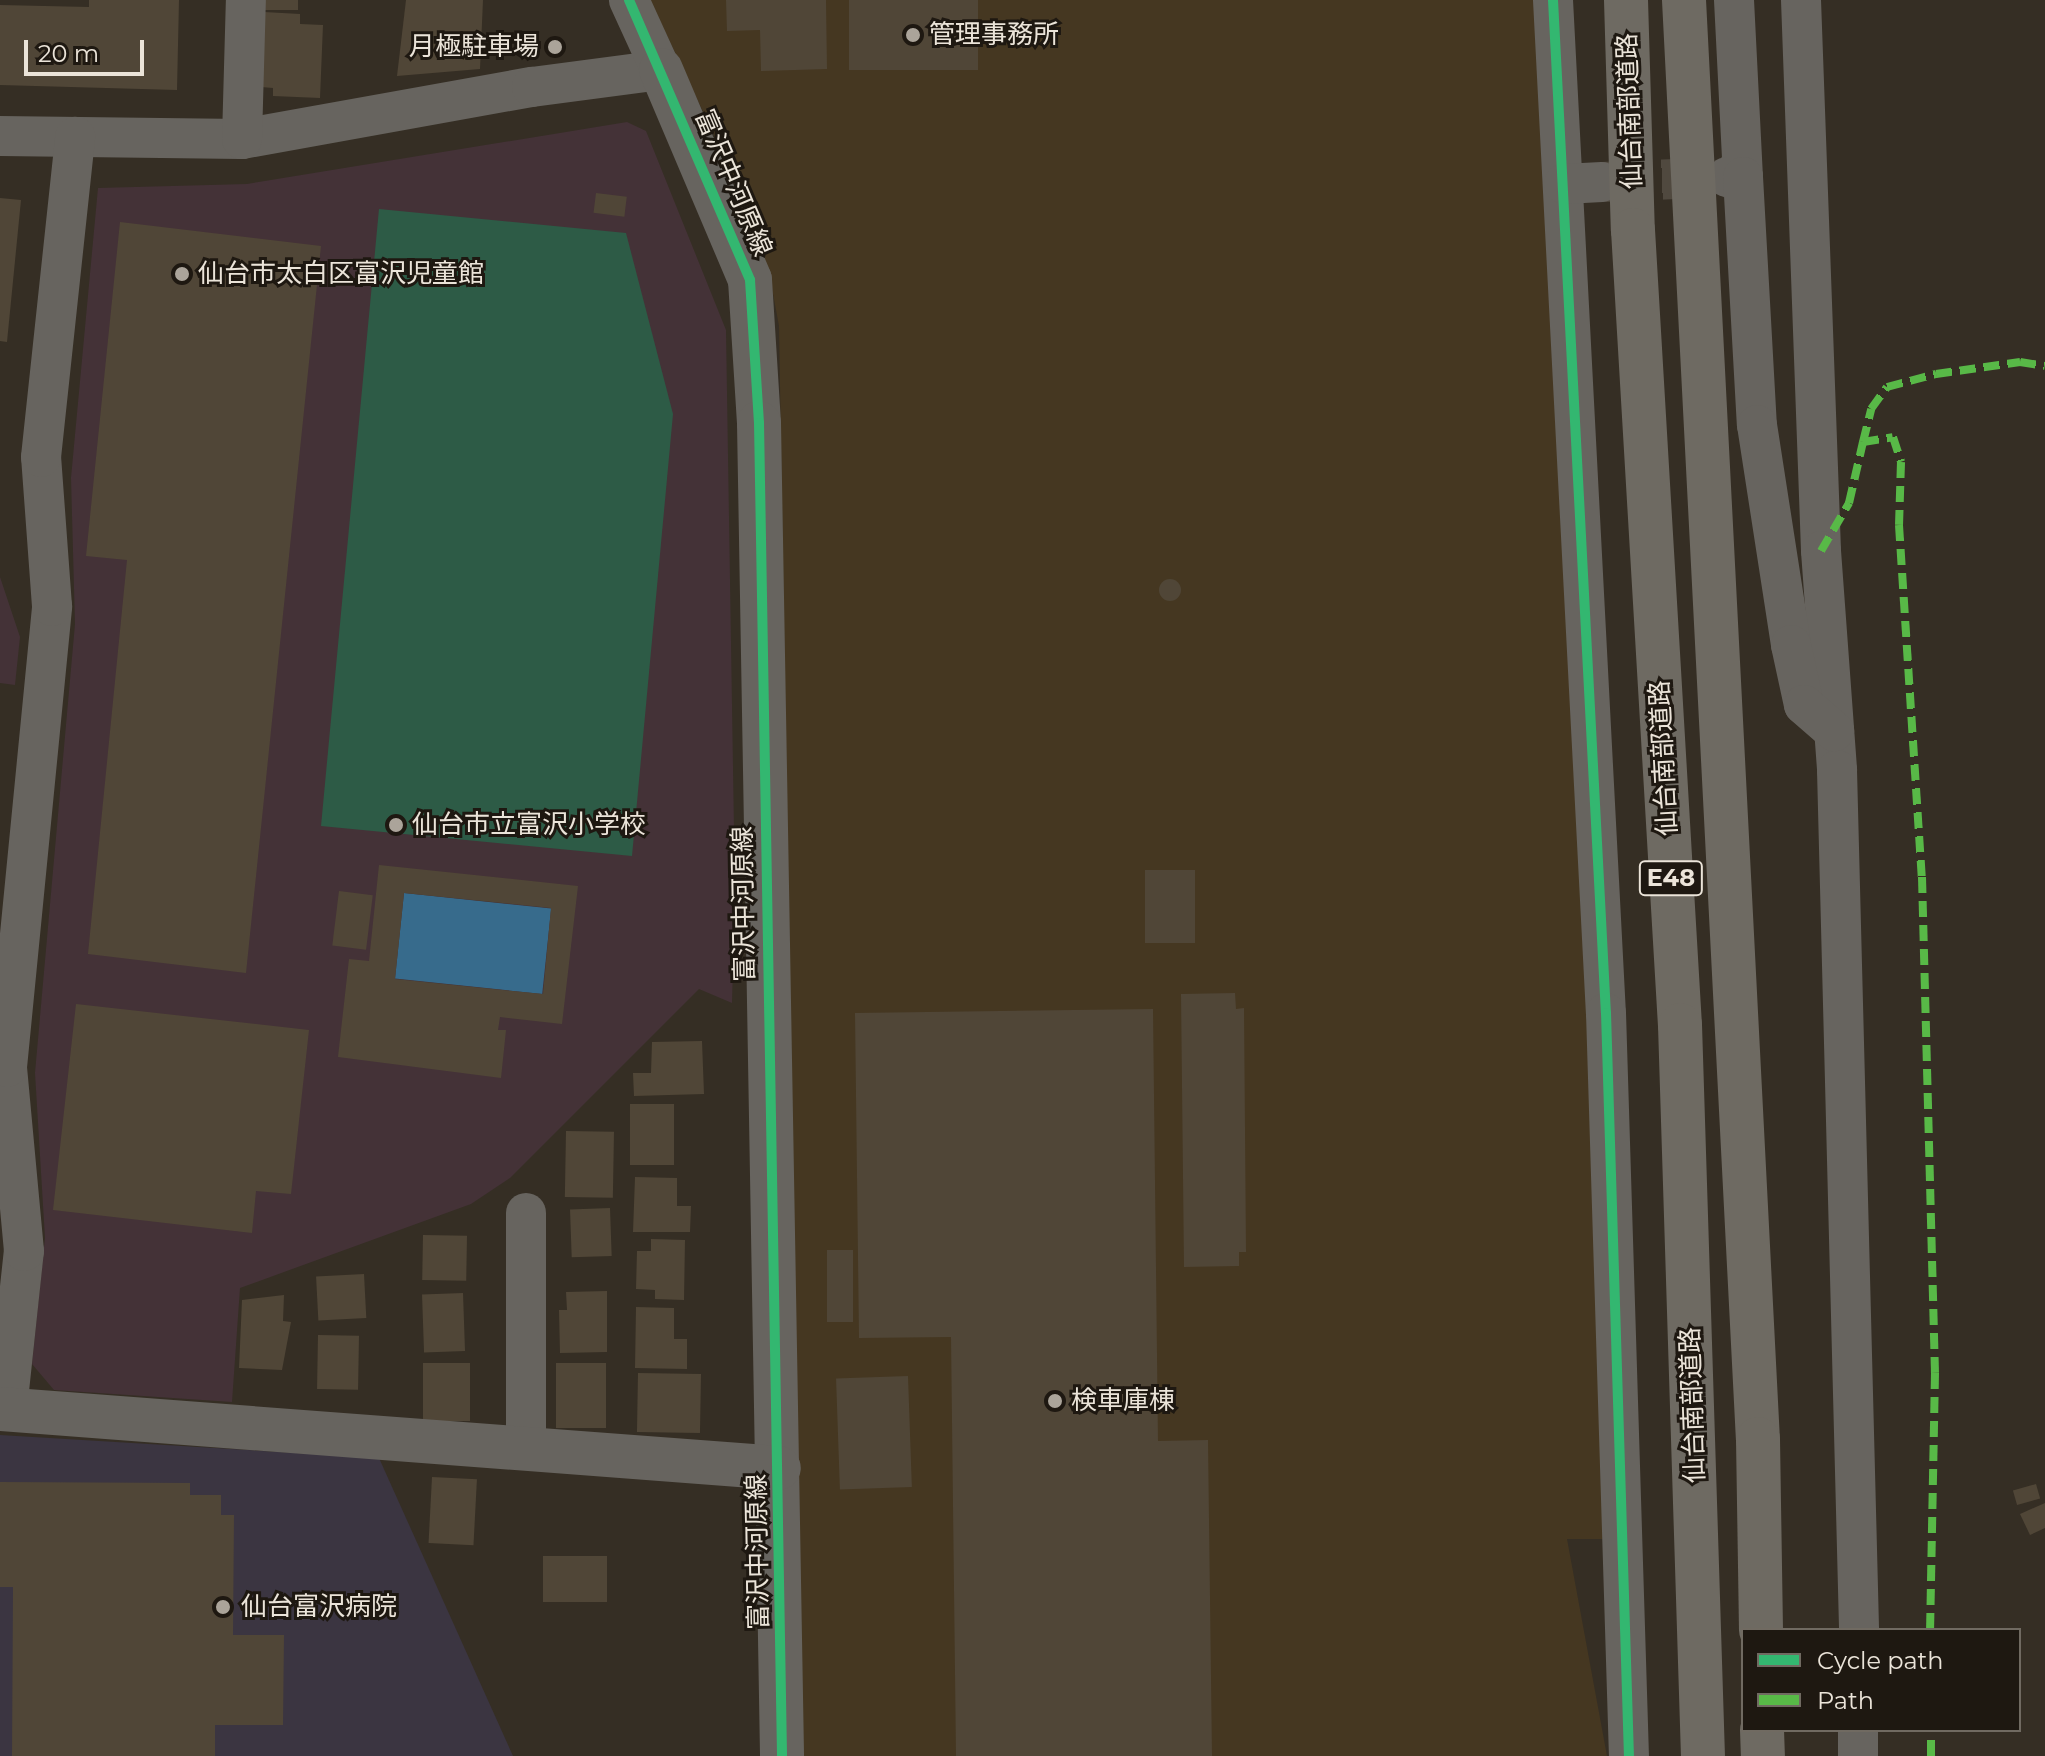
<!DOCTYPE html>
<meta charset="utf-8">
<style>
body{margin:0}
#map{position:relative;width:2045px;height:1756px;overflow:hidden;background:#352e24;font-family:Montserrat,"Noto Sans JP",sans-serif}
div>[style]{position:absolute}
.built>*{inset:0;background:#453721}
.education>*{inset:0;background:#443237}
.medical>*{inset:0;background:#3b3541}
.green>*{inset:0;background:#2d5b46}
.water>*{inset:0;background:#376b8c;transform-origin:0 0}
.building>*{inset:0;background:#504637;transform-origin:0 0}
.round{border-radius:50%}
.minor-tunnel>*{height:40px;margin-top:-20px;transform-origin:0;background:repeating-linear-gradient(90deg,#50493f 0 40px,transparent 0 60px)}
.minor>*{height:40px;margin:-20px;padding:0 20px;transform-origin:20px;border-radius:20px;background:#67645f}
.tertiary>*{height:44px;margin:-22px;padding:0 22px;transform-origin:22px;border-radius:22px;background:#67645f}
.motorway>*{height:44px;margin:-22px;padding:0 22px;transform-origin:22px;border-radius:22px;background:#6e6a62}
.quiet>*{height:8px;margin-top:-4px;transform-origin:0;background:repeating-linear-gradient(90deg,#58b947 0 16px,transparent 0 24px)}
.cycleway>*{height:10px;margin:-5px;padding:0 5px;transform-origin:5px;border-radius:5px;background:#33b770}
.dots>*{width:22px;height:22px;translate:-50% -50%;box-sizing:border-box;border:4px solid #1e1811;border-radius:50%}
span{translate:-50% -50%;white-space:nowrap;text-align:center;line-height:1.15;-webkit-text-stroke:6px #1e1811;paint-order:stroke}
.shield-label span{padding:2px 6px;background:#1e1811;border:2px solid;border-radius:6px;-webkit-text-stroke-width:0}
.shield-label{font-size:24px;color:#ebe4d9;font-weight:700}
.poi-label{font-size:26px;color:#ebe4d9}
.left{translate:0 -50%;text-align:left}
.right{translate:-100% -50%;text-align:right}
.street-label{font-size:26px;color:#ebe4d9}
.legend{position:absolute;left:1741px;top:1628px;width:280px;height:104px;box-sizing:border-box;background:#1e1811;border:2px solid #706a61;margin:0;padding:10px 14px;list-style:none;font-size:24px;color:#ebe4d9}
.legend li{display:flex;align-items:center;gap:16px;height:40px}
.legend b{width:40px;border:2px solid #706a61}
.scale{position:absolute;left:24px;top:40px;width:120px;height:36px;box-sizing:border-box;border:4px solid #ebe4d9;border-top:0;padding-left:10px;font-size:24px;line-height:28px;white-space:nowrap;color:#ebe4d9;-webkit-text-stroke:6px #1e1811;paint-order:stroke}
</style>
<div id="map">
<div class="built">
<div style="clip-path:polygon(650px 0,1538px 0,1582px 840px,1606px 1539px,1567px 1539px,1607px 1756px,803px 1756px,779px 326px,769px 272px,746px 202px)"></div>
</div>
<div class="education">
<div style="clip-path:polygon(627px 122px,646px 131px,726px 330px,735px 893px,732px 1003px,699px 989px,510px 1178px,471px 1204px,240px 1288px,232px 1402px,54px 1390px,32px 1364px,45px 1238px,35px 1073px,75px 624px,71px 478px,98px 188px,247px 184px)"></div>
<div style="clip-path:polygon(0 577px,20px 637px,15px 685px,0 683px)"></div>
</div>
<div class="medical">
<div style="clip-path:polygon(0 1435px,379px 1458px,513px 1756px,0 1756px)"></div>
</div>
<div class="green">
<div style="clip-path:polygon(379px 209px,626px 233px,673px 414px,632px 856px,321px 826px)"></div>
</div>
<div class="water">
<div style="left:404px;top:893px;width:148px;height:86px;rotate:6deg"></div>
</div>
<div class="building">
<div style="clip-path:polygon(89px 0,179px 0,177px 90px,0 85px,0 5px,89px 7px)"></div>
<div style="left:263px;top:0;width:35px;height:10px"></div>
<div style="clip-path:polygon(406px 0,483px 0,480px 69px,397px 76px)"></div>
<div style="clip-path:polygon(726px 0,826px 0,827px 69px,761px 71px,760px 30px,727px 31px)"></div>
<div style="left:849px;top:0;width:129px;height:70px"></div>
<div style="clip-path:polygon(264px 12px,300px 14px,300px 24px,323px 25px,320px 98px,273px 96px,273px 88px,261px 87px)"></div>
<div style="left:596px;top:193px;width:31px;height:20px;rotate:7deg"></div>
<div style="clip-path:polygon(0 198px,21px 200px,7px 342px,0 341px)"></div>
<div style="clip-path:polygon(120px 222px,321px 246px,246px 973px,88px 954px,127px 560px,86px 556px)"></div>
<div class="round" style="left:1159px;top:579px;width:22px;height:22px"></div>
<div style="clip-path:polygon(evenodd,379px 865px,578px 886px,562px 1024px,500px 1017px,498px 1030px,506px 1030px,501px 1078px,338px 1057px,349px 959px,369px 961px,379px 865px,404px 893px,551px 908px,543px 994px,395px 979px,404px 893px)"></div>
<div style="left:1145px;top:870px;width:50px;height:73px"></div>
<div style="left:339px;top:891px;width:34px;height:55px;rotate:7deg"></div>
<div style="clip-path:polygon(1235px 993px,1236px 1009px,1244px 1008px,1246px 1252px,1239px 1252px,1239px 1266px,1184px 1267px,1181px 994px)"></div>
<div style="clip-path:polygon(76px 1004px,309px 1030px,291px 1194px,256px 1191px,252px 1233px,53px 1210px)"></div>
<div style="clip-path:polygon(1153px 1009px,1158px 1441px,1208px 1440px,1212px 1756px,956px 1756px,951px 1337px,859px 1338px,855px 1013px)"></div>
<div style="clip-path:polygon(702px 1041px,704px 1094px,634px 1096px,633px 1073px,651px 1073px,652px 1042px)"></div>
<div style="left:630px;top:1104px;width:44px;height:61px"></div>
<div style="left:566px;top:1131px;width:48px;height:66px;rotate:1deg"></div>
<div style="clip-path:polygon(635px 1177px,677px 1178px,677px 1206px,691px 1206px,690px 1232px,633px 1232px)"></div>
<div style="left:610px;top:1208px;width:48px;height:40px;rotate:88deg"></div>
<div style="left:423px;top:1235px;width:44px;height:45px;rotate:1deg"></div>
<div style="clip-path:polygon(651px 1239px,685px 1240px,684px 1300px,655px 1299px,655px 1290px,636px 1289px,637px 1251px,651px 1251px)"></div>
<div style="left:827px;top:1250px;width:26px;height:72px"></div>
<div style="left:364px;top:1274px;width:44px;height:48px;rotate:87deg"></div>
<div style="clip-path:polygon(607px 1291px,607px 1352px,560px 1353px,559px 1310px,567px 1310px,566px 1292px)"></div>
<div style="left:463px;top:1293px;width:58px;height:41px;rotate:88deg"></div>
<div style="clip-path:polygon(284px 1295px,283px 1321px,291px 1322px,282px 1370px,239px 1368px,242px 1300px)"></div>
<div style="clip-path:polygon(636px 1307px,674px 1308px,674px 1339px,687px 1339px,687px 1369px,635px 1368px)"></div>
<div style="left:318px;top:1335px;width:41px;height:54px;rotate:1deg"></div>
<div style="left:423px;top:1363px;width:47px;height:58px"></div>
<div style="left:556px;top:1363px;width:50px;height:65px"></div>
<div style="left:638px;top:1373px;width:63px;height:59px;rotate:1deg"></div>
<div style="left:908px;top:1376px;width:111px;height:72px;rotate:88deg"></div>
<div style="left:432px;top:1477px;width:45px;height:66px;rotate:3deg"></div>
<div style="clip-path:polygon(0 1482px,190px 1483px,190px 1495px,221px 1495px,221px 1515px,234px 1515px,233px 1635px,284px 1635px,283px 1725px,215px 1725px,215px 1756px,12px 1756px,13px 1587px,0 1587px)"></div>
<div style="left:2036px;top:1484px;width:15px;height:24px;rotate:74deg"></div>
<div style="clip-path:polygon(2045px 1503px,2045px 1528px,2030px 1535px,2020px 1514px)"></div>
<div style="left:543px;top:1556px;width:64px;height:46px"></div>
</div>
<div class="minor-tunnel">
<div style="left:1602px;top:182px;width:124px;rotate:-2.3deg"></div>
</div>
<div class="minor">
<div style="left:1553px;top:0;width:1014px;rotate:87.01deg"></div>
<div style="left:1606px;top:1013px;width:743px;rotate:88.23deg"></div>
<div style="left:1734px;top:0;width:177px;rotate:87.1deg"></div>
<div style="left:1801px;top:0;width:551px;rotate:87.92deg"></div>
<div style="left:1821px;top:551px;width:220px;rotate:85.8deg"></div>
<div style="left:1837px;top:770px;width:860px;rotate:88.53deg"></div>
<div style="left:0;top:136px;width:242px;rotate:0.7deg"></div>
<div style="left:242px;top:139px;width:295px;rotate:-10.2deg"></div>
<div style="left:532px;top:87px;width:130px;rotate:-7.5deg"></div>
<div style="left:661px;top:70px;width:77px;rotate:-114.6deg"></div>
<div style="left:242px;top:139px;width:139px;rotate:-88.4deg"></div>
<div style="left:1727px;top:177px;width:16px"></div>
<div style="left:1743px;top:177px;width:248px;rotate:86.8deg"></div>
<div style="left:1757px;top:425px;width:223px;rotate:81.2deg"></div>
<div style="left:1791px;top:645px;width:61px;rotate:77.8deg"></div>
<div style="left:1804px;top:705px;width:40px;rotate:41deg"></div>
<div style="left:1564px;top:184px;width:38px;rotate:-3deg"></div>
<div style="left:7px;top:1409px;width:159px;rotate:-83.9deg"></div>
<div style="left:24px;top:1251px;width:185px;rotate:-95.3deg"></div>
<div style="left:7px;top:1067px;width:463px;rotate:-84.4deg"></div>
<div style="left:52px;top:606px;width:149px;rotate:-94.2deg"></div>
<div style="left:41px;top:457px;width:322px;rotate:-83.9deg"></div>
<div style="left:526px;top:1450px;width:237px;rotate:-90deg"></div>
<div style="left:1858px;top:1756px;width:26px;rotate:-90deg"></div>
</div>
<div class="tertiary">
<div style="left:661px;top:70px;width:228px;rotate:67deg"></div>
<div style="left:750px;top:280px;width:143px;rotate:86.4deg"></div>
<div style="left:759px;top:423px;width:1333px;rotate:89.01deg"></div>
<div style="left:0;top:1409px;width:781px;rotate:4.33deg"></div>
</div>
<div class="motorway">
<div style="left:1626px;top:0;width:230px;rotate:88.3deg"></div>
<div style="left:1633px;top:230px;width:796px;rotate:86.62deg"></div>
<div style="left:1680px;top:1025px;width:731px;rotate:88.2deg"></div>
<div style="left:1684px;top:0;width:1441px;rotate:87.06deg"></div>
<div style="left:1758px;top:1439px;width:191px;rotate:89.1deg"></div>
<div style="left:1762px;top:1730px;width:26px;rotate:88deg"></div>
</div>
<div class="quiet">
<div style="left:1863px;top:442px;width:34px;rotate:-76deg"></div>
<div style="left:1871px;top:409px;width:27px;rotate:-54deg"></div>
<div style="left:1887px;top:387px;width:51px;rotate:-14.9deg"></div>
<div style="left:1936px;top:374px;width:85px;rotate:-8.1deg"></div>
<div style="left:2020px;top:362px;width:25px;rotate:9deg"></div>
<div style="left:1821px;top:551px;width:56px;rotate:-59.7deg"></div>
<div style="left:1849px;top:503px;width:63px;rotate:-77.1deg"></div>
<div style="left:1863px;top:442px;width:30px;rotate:-9deg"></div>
<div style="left:1893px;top:437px;width:26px;rotate:72deg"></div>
<div style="left:1901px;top:462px;width:63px;rotate:91.8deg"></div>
<div style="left:1899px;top:525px;width:353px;rotate:86.3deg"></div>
<div style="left:1922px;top:877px;width:496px;rotate:88.5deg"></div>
<div style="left:1935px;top:1373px;width:257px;rotate:91.1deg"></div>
<div style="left:1931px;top:1756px;width:26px;rotate:-90deg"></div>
</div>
<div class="cycleway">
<div style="left:629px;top:0;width:305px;rotate:66.6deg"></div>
<div style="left:750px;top:280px;width:143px;rotate:86.4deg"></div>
<div style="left:759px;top:423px;width:1333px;rotate:89.01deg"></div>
<div style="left:1553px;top:0;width:1014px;rotate:87.01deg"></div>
<div style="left:1606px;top:1013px;width:743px;rotate:88.23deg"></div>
</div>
<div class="dots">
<div style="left:913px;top:35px;background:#aba49a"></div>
<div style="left:555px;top:47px;background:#aba49a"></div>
<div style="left:182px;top:274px;background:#aba49a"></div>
<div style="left:396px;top:825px;background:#aba49a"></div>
<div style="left:1055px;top:1401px;background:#aba49a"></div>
<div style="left:223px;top:1607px;background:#aba49a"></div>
</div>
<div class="shield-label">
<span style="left:1671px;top:878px">E48</span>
</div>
<div class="poi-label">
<span class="left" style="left:929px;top:35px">管理事務所</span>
<span class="right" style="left:539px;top:47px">月極駐車場</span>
<span class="left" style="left:198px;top:274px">仙台市太白区富沢児童館</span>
<span class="left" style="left:412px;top:825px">仙台市立富沢小学校</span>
<span class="left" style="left:1071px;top:1401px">検車庫棟</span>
<span class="left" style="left:241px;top:1607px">仙台富沢病院</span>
</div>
<div class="street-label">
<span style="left:1630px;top:111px;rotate:-92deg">仙台南部道路</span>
<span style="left:733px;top:183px;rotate:67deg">富沢中河原線</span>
<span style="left:1664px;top:758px;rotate:-93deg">仙台南部道路</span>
<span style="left:744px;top:904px;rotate:-91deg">富沢中河原線</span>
<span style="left:1693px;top:1405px;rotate:-92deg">仙台南部道路</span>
<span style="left:758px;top:1552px;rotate:-91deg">富沢中河原線</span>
</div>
<ul class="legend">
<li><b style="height:10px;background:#33b770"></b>Cycle path</li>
<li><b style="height:10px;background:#58b947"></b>Path</li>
</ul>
<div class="scale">20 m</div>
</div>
